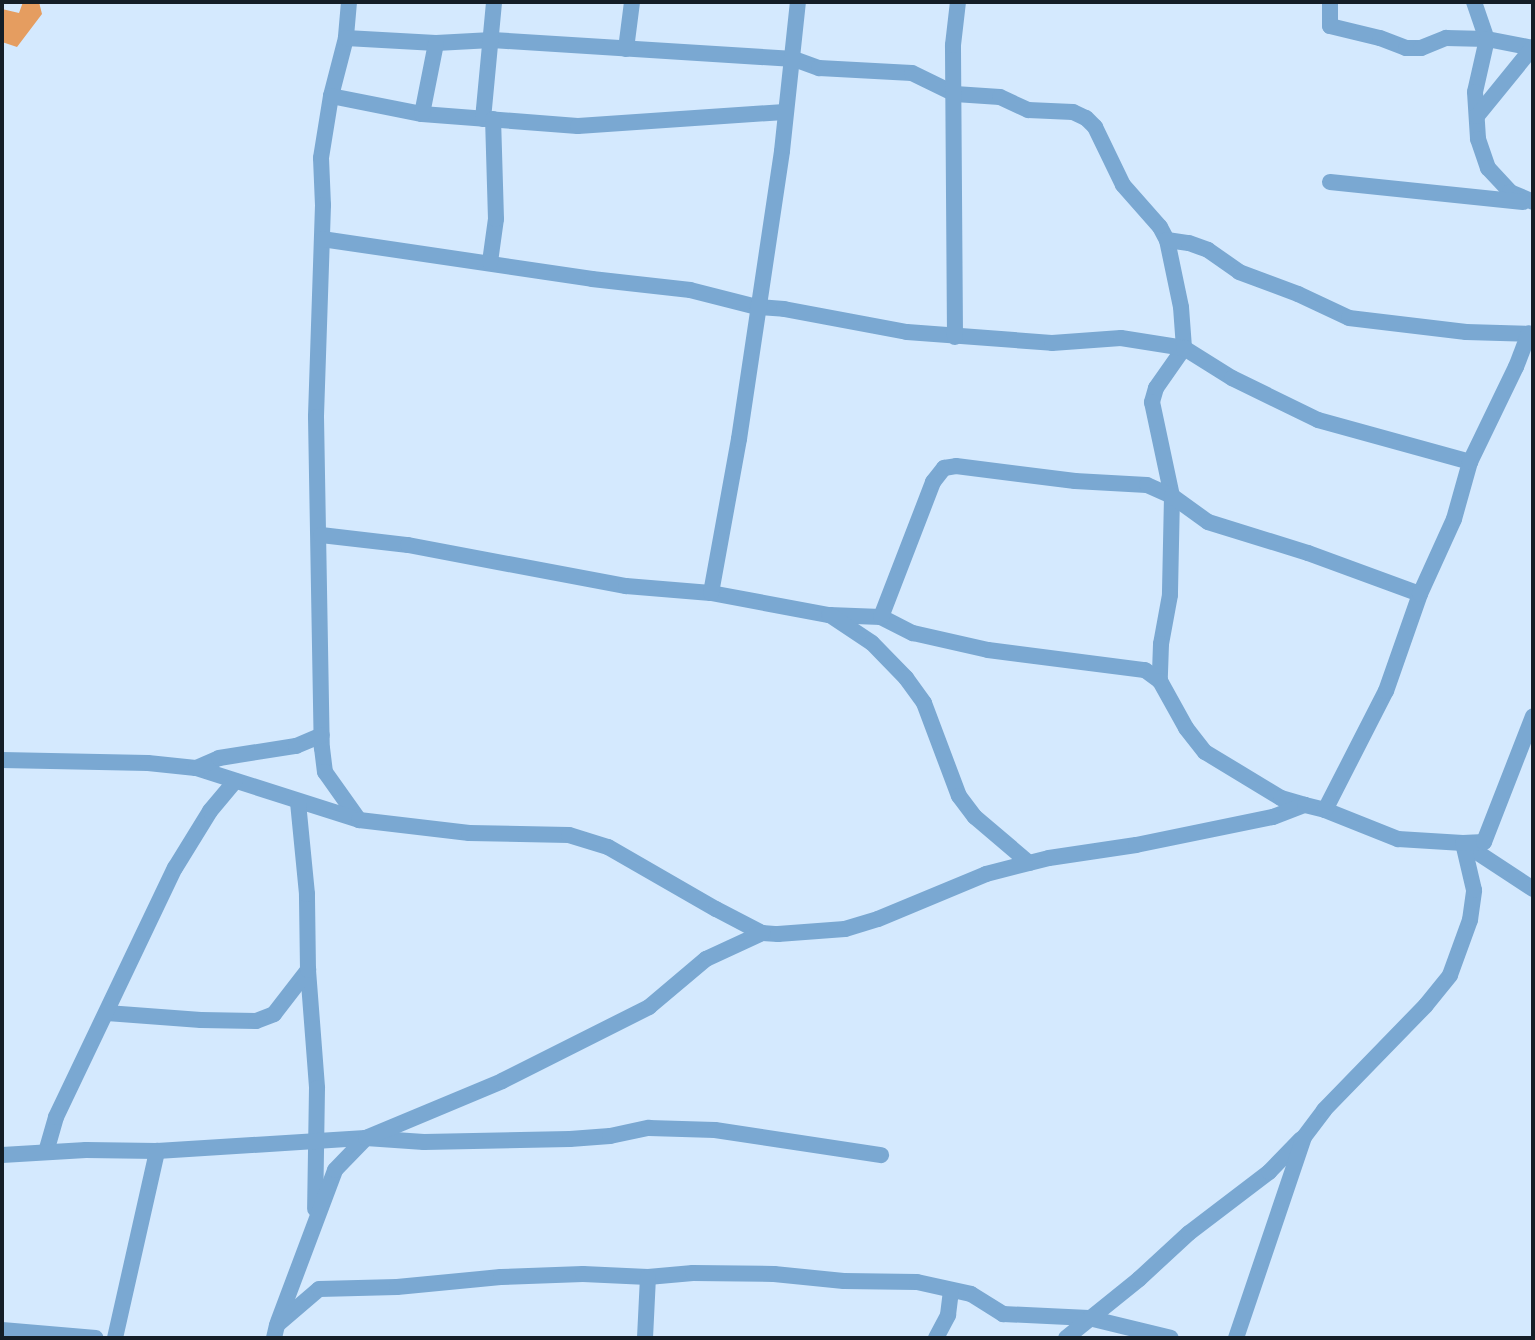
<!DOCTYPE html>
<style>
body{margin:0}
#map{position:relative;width:1535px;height:1340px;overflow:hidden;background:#d4e9fe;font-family:Inter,sans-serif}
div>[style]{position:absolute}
.water>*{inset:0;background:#e59d60}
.minor>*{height:16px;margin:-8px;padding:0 8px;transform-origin:8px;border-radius:8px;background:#7aa8d2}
span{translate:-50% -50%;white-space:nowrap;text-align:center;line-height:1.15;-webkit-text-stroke:5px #eff4f9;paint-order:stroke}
.frame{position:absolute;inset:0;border:4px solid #141e27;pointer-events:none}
</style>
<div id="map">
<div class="water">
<div style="clip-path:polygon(23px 2px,39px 2px,42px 14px,17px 47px,2px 42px,2px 9px,19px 13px)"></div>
</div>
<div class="minor">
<div style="left:349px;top:2px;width:36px;rotate:95deg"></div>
<div style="left:346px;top:38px;width:60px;rotate:104.5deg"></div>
<div style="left:331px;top:96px;width:63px;rotate:99.2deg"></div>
<div style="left:321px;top:158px;width:47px;rotate:87.6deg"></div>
<div style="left:323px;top:205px;width:212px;rotate:91.9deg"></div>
<div style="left:316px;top:417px;width:331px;rotate:89deg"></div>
<div style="left:322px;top:748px;width:24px;rotate:83deg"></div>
<div style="left:325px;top:772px;width:59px;rotate:54.7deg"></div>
<div style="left:1330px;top:2px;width:24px;rotate:90deg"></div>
<div style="left:1330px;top:26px;width:51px;rotate:13.5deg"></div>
<div style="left:1380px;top:38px;width:28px;rotate:21deg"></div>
<div style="left:1406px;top:48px;width:15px"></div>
<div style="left:1421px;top:48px;width:27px;rotate:-22deg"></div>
<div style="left:1446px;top:38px;width:41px;rotate:1.4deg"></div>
<div style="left:1487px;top:39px;width:47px;rotate:11.1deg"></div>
<div style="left:1474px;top:2px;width:39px;rotate:71deg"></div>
<div style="left:1487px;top:39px;width:54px;rotate:102.8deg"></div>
<div style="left:1475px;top:92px;width:47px;rotate:86.3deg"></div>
<div style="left:1478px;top:139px;width:31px;rotate:71deg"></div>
<div style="left:1488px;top:168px;width:33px;rotate:47deg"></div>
<div style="left:1510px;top:192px;width:25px;rotate:23deg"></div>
<div style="left:346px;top:38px;width:90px;rotate:3.2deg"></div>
<div style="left:436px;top:43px;width:56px;rotate:-3.1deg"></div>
<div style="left:492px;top:40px;width:303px;rotate:3.6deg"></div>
<div style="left:794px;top:59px;width:27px;rotate:20deg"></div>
<div style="left:819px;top:68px;width:93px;rotate:3.1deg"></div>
<div style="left:912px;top:73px;width:48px;rotate:26deg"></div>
<div style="left:955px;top:94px;width:45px;rotate:3.8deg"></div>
<div style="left:1000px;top:97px;width:31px;rotate:25deg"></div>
<div style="left:1028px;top:110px;width:45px;rotate:2.5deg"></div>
<div style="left:1073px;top:112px;width:14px;rotate:25deg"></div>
<div style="left:1086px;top:118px;width:13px;rotate:45deg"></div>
<div style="left:1095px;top:127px;width:64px;rotate:64.2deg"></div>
<div style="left:1123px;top:185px;width:56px;rotate:48.6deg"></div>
<div style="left:1160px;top:227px;width:15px;rotate:62deg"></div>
<div style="left:1167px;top:240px;width:68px;rotate:78.2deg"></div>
<div style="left:1181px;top:307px;width:41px;rotate:85.8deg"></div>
<div style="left:1184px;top:348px;width:49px;rotate:125deg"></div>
<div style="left:1156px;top:388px;width:15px;rotate:106deg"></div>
<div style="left:1152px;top:402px;width:96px;rotate:78deg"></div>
<div style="left:1172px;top:496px;width:99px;rotate:91.2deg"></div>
<div style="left:1170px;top:595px;width:50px;rotate:100.4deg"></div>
<div style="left:1161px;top:644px;width:37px;rotate:92deg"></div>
<div style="left:626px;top:49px;width:47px;rotate:-82.7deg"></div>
<div style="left:331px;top:96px;width:93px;rotate:11.2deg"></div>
<div style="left:422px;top:114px;width:156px;rotate:4.4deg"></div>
<div style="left:578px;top:126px;width:207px;rotate:-3.9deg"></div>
<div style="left:422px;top:114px;width:72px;rotate:-78.8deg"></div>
<div style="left:1477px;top:116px;width:89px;rotate:-50.9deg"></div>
<div style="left:483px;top:119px;width:118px;rotate:-84.6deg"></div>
<div style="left:1330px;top:182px;width:194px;rotate:5.9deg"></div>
<div style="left:322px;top:239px;width:273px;rotate:8.4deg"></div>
<div style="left:592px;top:279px;width:99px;rotate:6.4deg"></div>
<div style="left:690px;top:290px;width:69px;rotate:14.2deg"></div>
<div style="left:757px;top:307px;width:27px;rotate:4deg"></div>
<div style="left:784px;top:309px;width:125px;rotate:10.6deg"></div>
<div style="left:907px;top:332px;width:145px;rotate:4.3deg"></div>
<div style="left:1052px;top:343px;width:69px;rotate:-4.1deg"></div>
<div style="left:1121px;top:338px;width:64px;rotate:9deg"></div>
<div style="left:1184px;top:348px;width:57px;rotate:32deg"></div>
<div style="left:1232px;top:378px;width:96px;rotate:26deg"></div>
<div style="left:1318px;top:420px;width:158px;rotate:15.4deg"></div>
<div style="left:1167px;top:240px;width:22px;rotate:8deg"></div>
<div style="left:1189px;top:243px;width:20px;rotate:20deg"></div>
<div style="left:1208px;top:250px;width:38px;rotate:35deg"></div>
<div style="left:1239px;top:272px;width:63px;rotate:20.4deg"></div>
<div style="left:1298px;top:294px;width:56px;rotate:25.2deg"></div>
<div style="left:1349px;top:318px;width:118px;rotate:6.8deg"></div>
<div style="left:1466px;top:332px;width:67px;rotate:1.7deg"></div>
<div style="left:490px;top:262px;width:43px;rotate:-82.1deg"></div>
<div style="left:496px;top:219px;width:100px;rotate:-91.7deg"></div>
<div style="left:955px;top:337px;width:292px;rotate:-90.4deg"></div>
<div style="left:953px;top:45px;width:43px;rotate:-83.4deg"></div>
<div style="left:321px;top:535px;width:88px;rotate:6.6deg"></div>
<div style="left:408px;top:545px;width:222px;rotate:10.7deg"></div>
<div style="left:626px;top:586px;width:85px;rotate:4.7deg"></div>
<div style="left:711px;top:593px;width:120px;rotate:10.6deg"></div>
<div style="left:829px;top:615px;width:52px;rotate:2.2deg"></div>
<div style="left:881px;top:617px;width:36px;rotate:27deg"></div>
<div style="left:913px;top:633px;width:77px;rotate:12.8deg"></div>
<div style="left:988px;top:650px;width:158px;rotate:7.3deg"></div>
<div style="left:1145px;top:670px;width:19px;rotate:36deg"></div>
<div style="left:1160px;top:681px;width:54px;rotate:61deg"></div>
<div style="left:1186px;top:728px;width:31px;rotate:52deg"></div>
<div style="left:1205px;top:752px;width:89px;rotate:31.2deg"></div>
<div style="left:1281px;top:798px;width:25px;rotate:16deg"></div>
<div style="left:711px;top:593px;width:157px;rotate:-79.7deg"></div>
<div style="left:739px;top:439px;width:291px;rotate:-81.5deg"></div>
<div style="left:782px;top:151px;width:150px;rotate:-83.9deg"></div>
<div style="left:830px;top:615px;width:50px;rotate:33.7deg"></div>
<div style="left:872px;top:643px;width:49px;rotate:45.8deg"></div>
<div style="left:906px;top:678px;width:31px;rotate:54deg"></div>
<div style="left:924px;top:703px;width:99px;rotate:69.4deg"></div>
<div style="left:959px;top:796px;width:26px;rotate:53deg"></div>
<div style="left:975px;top:817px;width:71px;rotate:40.4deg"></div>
<div style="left:881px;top:617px;width:145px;rotate:-68.9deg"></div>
<div style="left:933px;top:482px;width:18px;rotate:-52deg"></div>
<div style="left:944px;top:468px;width:12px;rotate:-9deg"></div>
<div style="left:956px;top:466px;width:120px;rotate:7.2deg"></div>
<div style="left:1075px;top:481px;width:72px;rotate:3.2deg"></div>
<div style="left:1147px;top:485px;width:27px;rotate:24deg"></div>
<div style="left:1172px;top:496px;width:44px;rotate:35.8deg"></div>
<div style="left:1208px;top:522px;width:105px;rotate:17.2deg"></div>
<div style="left:1308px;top:553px;width:119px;rotate:20.1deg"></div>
<div style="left:2px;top:760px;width:146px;rotate:1.2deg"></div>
<div style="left:148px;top:763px;width:48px;rotate:5.9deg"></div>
<div style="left:196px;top:768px;width:171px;rotate:17.7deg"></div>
<div style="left:359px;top:820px;width:111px;rotate:6.7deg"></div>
<div style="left:469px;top:833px;width:100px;rotate:1.1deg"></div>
<div style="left:569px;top:835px;width:41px;rotate:17.1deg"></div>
<div style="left:608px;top:847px;width:125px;rotate:29.9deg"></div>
<div style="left:716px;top:909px;width:52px;rotate:27.6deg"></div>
<div style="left:762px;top:933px;width:16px;rotate:4deg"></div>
<div style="left:778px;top:934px;width:67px;rotate:-4.3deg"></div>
<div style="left:845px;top:929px;width:34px;rotate:-17deg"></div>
<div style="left:878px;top:919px;width:117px;rotate:-22.6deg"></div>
<div style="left:986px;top:874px;width:65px;rotate:-14.3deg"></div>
<div style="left:1049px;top:858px;width:88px;rotate:-8.5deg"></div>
<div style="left:1136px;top:845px;width:140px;rotate:-11.6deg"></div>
<div style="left:1273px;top:817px;width:34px;rotate:-21deg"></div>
<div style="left:1305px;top:805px;width:21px;rotate:14deg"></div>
<div style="left:1325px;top:810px;width:79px;rotate:21.7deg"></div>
<div style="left:1398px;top:839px;width:65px;rotate:3.5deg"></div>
<div style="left:1463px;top:843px;width:84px;rotate:33.3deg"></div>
<div style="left:196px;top:768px;width:25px;rotate:-23deg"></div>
<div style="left:219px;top:758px;width:78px;rotate:-8.9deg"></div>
<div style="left:296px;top:746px;width:28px;rotate:-23deg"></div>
<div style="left:1325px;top:810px;width:134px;rotate:-62.9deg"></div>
<div style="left:1386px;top:691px;width:103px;rotate:-70.7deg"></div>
<div style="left:1420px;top:594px;width:82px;rotate:-65.6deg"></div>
<div style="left:1454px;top:519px;width:59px;rotate:-74.3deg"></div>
<div style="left:1470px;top:462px;width:106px;rotate:-64.2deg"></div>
<div style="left:1516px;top:367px;width:36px;rotate:-69deg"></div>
<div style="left:308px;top:970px;width:118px;rotate:85.6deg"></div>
<div style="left:317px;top:1088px;width:121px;rotate:90.9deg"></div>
<div style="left:107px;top:1013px;width:94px;rotate:4.3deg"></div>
<div style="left:201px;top:1020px;width:55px;rotate:1deg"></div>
<div style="left:256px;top:1021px;width:19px;rotate:-21deg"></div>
<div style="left:274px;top:1014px;width:56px;rotate:-52.3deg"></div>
<div style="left:308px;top:970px;width:76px;rotate:-90.8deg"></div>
<div style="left:307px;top:894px;width:91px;rotate:-95.6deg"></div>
<div style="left:46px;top:1152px;width:36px;rotate:-74deg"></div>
<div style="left:56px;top:1117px;width:276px;rotate:-64.5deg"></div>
<div style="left:175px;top:868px;width:67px;rotate:-58.4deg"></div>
<div style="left:210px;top:811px;width:39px;rotate:-50deg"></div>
<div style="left:2px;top:1155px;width:84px;rotate:-3.4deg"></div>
<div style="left:86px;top:1150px;width:71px;rotate:0.8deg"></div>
<div style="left:157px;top:1151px;width:209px;rotate:-3.6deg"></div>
<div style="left:366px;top:1138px;width:58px;rotate:3.9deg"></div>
<div style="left:424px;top:1142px;width:146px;rotate:-1.2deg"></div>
<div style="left:570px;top:1139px;width:40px;rotate:-4.3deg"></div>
<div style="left:610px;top:1136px;width:40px;rotate:-12deg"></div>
<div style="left:649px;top:1128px;width:66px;rotate:1.7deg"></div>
<div style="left:715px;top:1130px;width:168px;rotate:8.6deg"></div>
<div style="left:278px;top:1322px;width:162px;rotate:-69.4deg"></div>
<div style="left:335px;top:1170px;width:45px;rotate:-45.9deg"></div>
<div style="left:366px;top:1138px;width:147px;rotate:-22.7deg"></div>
<div style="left:502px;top:1081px;width:165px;rotate:-26.7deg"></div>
<div style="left:649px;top:1007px;width:75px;rotate:-40.1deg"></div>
<div style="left:706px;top:959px;width:62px;rotate:-24.9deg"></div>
<div style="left:2px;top:1330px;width:94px;rotate:4.9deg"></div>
<div style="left:115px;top:1338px;width:192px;rotate:-77.3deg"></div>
<div style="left:274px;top:1338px;width:13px;rotate:-77deg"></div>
<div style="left:277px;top:1325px;width:55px;rotate:-40.6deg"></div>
<div style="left:319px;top:1289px;width:78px;rotate:-1.5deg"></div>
<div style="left:397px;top:1287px;width:104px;rotate:-5.5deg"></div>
<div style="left:501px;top:1277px;width:82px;rotate:-2.1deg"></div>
<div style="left:583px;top:1274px;width:65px;rotate:2.6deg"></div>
<div style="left:648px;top:1277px;width:45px;rotate:-5.1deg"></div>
<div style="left:693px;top:1273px;width:81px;rotate:0.7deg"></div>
<div style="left:774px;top:1274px;width:70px;rotate:5.7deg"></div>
<div style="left:844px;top:1281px;width:73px;rotate:0.8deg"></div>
<div style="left:917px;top:1282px;width:55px;rotate:12.5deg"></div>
<div style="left:971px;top:1294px;width:38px;rotate:32deg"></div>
<div style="left:1003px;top:1314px;width:86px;rotate:2.7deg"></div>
<div style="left:1089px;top:1318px;width:84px;rotate:13.7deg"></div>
<div style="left:645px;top:1338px;width:61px;rotate:-87.2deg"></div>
<div style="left:936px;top:1338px;width:26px;rotate:-62deg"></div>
<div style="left:948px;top:1315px;width:25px;rotate:-83deg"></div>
<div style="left:1066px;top:1338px;width:94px;rotate:-38.9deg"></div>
<div style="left:1139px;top:1279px;width:68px;rotate:-42.6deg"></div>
<div style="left:1189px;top:1233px;width:101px;rotate:-37.3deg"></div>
<div style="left:1269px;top:1172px;width:46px;rotate:-45.9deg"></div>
<div style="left:1236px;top:1338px;width:212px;rotate:-71.3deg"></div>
<div style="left:1304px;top:1137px;width:34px;rotate:-53deg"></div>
<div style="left:1324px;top:1110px;width:146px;rotate:-45.8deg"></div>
<div style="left:1426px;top:1005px;width:38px;rotate:-51deg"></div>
<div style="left:1450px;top:975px;width:59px;rotate:-70deg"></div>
<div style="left:1470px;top:920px;width:30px;rotate:-82deg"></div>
<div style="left:1474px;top:890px;width:48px;rotate:-103.2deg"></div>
<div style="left:1463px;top:843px;width:21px;rotate:-3deg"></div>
<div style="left:1484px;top:842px;width:135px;rotate:-68.7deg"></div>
</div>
<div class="frame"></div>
</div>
